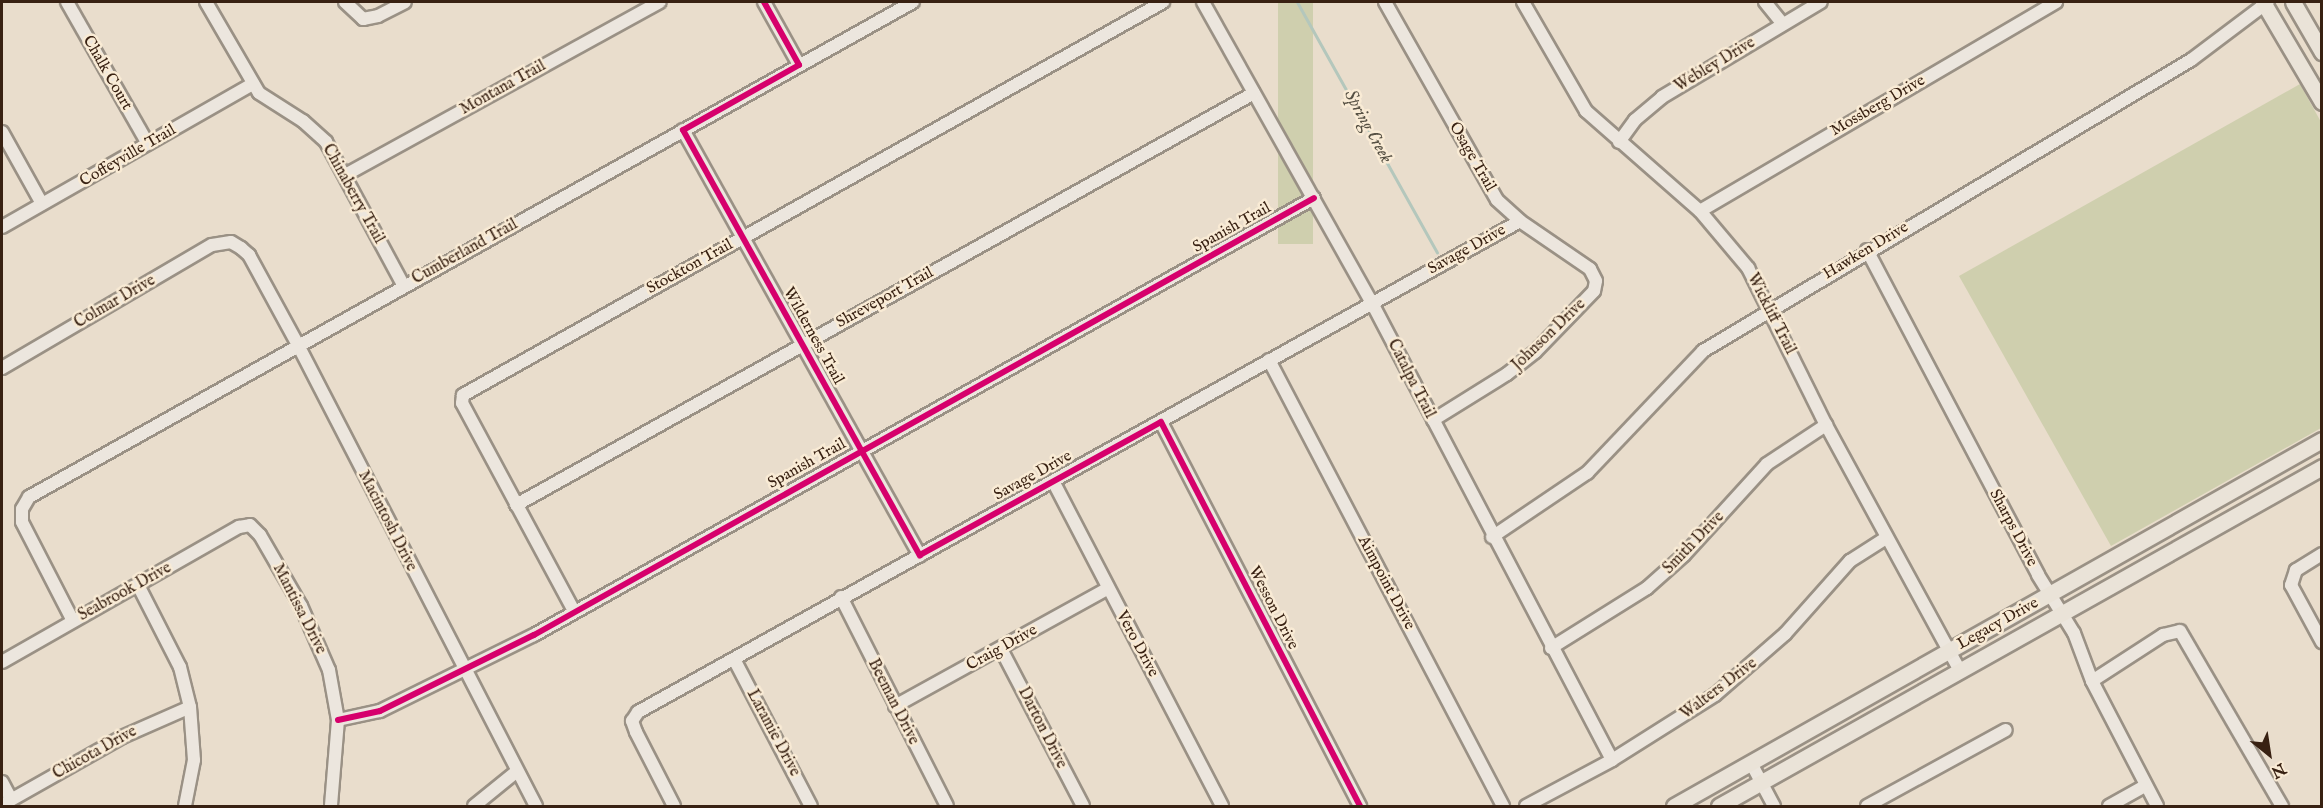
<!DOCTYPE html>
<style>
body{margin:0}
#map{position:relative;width:2323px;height:808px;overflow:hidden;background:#e9ddcc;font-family:"IM FELL English",serif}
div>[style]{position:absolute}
.green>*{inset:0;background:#cfcfae;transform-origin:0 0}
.stream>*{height:3px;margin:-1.5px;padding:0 1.5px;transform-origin:1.5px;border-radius:1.5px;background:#b4c7bc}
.roads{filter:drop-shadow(2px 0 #9a9185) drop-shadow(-2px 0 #9a9185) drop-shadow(0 2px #9a9185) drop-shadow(0 -2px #9a9185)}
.minor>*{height:12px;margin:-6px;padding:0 6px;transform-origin:6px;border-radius:6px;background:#ece6de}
.major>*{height:15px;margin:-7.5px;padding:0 7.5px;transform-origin:7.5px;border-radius:7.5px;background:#eae3d8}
.cycleway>*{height:6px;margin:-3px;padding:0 3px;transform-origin:3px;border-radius:3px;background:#d6006c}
span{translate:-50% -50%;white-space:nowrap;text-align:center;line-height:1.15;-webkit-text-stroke:5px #f9ebd5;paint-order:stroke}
.street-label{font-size:16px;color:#382112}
.water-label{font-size:18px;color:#565043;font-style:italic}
.frame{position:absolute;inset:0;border:3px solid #382112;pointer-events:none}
.north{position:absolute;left:2239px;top:724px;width:60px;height:60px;-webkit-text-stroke:4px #f9ebd5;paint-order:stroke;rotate:150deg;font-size:16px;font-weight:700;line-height:24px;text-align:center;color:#382112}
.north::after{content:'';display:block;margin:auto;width:21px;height:27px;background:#382112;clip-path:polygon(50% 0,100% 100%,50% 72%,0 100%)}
</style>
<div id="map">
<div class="green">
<div style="left:1278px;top:2px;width:35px;height:242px"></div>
<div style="clip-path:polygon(2300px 84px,2321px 122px,2321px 428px,2111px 546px,1959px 276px)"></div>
</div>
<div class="stream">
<div style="left:1297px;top:2px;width:287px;rotate:60.8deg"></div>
</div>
<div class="roads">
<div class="minor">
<div style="left:67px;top:2px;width:163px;rotate:60.3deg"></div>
<div style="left:206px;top:2px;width:105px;rotate:59.8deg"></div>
<div style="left:259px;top:93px;width:52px;rotate:32.5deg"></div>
<div style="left:303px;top:121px;width:31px;rotate:42deg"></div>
<div style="left:326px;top:142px;width:164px;rotate:61.6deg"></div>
<div style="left:345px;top:2px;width:25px;rotate:43deg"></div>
<div style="left:363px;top:19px;width:15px;rotate:-11deg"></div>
<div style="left:378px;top:16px;width:30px;rotate:-27deg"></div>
<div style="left:764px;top:2px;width:72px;rotate:60.9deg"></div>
<div style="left:1203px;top:2px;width:345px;rotate:60.7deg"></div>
<div style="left:1372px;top:303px;width:516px;rotate:62.29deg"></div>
<div style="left:1385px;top:2px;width:227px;rotate:60.5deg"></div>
<div style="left:1497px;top:200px;width:31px;rotate:42deg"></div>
<div style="left:1520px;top:221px;width:85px;rotate:34.4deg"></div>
<div style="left:1590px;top:269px;width:13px;rotate:63deg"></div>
<div style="left:1596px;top:281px;width:10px;rotate:101deg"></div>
<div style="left:1594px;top:291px;width:85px;rotate:134deg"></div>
<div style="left:1535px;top:352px;width:36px;rotate:142deg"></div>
<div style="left:1507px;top:374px;width:87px;rotate:148.1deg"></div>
<div style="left:1523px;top:2px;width:126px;rotate:60deg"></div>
<div style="left:1586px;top:111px;width:152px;rotate:41.3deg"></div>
<div style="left:1700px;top:211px;width:75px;rotate:49.9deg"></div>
<div style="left:1748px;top:268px;width:175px;rotate:63.6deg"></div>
<div style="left:1826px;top:425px;width:280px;rotate:61.4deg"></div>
<div style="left:1765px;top:2px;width:28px;rotate:51deg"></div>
<div style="left:683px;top:130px;width:487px;rotate:60.9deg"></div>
<div style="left:2px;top:132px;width:82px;rotate:60.9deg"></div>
<div style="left:1619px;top:142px;width:27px;rotate:-54deg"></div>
<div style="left:1635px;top:120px;width:35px;rotate:-40deg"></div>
<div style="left:1662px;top:97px;width:185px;rotate:-30.9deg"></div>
<div style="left:345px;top:175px;width:359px;rotate:-28.8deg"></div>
<div style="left:1700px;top:211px;width:413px;rotate:-30.4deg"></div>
<div style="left:2px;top:227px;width:289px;rotate:-29.7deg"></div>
<div style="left:1867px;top:250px;width:367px;rotate:62.2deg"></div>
<div style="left:2038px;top:575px;width:68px;rotate:58.2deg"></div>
<div style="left:2074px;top:633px;width:51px;rotate:69.4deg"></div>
<div style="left:2092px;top:681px;width:141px;rotate:62.5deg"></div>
<div style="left:1269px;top:360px;width:504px;rotate:62.32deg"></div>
<div style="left:2px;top:368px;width:243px;rotate:-30.4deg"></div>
<div style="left:212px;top:245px;width:19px;rotate:-9deg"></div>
<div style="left:231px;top:242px;width:12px;rotate:31deg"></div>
<div style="left:241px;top:248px;width:11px;rotate:41deg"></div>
<div style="left:249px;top:255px;width:102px;rotate:61.4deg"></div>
<div style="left:298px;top:345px;width:519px;rotate:62.69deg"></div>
<div style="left:1161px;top:422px;width:433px;rotate:62.6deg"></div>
<div style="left:1053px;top:481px;width:366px;rotate:62.5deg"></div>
<div style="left:516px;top:505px;width:845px;rotate:-29.17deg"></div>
<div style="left:1492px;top:537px;width:115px;rotate:-34deg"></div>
<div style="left:1587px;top:473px;width:168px;rotate:-46.4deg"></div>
<div style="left:1703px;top:351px;width:568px;rotate:-30.81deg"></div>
<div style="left:2191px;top:60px;width:96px;rotate:-37deg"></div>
<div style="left:2322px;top:554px;width:31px;rotate:148deg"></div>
<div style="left:2296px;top:570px;width:16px;rotate:108deg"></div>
<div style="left:2291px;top:585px;width:65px;rotate:61.5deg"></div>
<div style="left:138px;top:585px;width:92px;rotate:62.9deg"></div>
<div style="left:180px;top:667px;width:41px;rotate:76deg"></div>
<div style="left:190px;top:707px;width:53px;rotate:85.7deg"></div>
<div style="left:194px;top:760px;width:47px;rotate:101.1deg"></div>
<div style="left:841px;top:597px;width:234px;rotate:63.1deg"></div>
<div style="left:574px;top:611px;width:236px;rotate:-118.3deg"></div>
<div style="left:462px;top:403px;width:8px;rotate:-83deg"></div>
<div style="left:463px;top:395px;width:803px;rotate:-29.31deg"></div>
<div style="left:73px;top:621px;width:111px;rotate:-117.3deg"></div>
<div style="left:22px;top:522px;width:13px;rotate:-90deg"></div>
<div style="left:22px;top:509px;width:14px;rotate:-60deg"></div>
<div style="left:29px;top:497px;width:1013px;rotate:-29.25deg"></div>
<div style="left:1551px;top:648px;width:113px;rotate:-32deg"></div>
<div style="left:1647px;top:588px;width:50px;rotate:-41.7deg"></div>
<div style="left:1684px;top:555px;width:123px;rotate:-47.6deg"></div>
<div style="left:1767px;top:464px;width:71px;rotate:-33.5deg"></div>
<div style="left:1001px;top:649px;width:177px;rotate:62.4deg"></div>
<div style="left:734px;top:659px;width:166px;rotate:62.4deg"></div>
<div style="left:2px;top:662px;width:273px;rotate:-29.7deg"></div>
<div style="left:239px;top:527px;width:11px;rotate:-10deg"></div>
<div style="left:250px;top:525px;width:14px;rotate:45deg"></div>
<div style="left:260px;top:535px;width:82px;rotate:60deg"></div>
<div style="left:301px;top:606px;width:70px;rotate:66.4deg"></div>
<div style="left:329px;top:670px;width:51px;rotate:79.8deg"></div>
<div style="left:338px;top:720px;width:86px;rotate:94.7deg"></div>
<div style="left:2092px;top:681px;width:85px;rotate:-32.9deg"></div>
<div style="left:2163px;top:635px;width:17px;rotate:-13deg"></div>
<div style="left:2180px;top:631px;width:203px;rotate:59.8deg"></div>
<div style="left:895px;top:706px;width:242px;rotate:-28.9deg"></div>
<div style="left:338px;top:720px;width:43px;rotate:-12.1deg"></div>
<div style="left:380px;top:711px;width:172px;rotate:-26.3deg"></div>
<div style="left:534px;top:635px;width:894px;rotate:-29.26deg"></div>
<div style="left:1751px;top:763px;width:49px;rotate:61.9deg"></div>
<div style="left:2px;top:782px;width:19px;rotate:62deg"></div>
<div style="left:2px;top:805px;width:138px;rotate:-29.5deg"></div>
<div style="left:122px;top:737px;width:74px;rotate:-23.8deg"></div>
<div style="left:474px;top:806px;width:55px;rotate:-39.1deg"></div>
<div style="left:674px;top:806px;width:83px;rotate:-117.2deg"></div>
<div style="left:636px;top:732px;width:12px;rotate:-110deg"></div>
<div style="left:632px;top:721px;width:11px;rotate:-56deg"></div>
<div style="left:638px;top:712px;width:1009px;rotate:-29.1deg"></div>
<div style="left:1526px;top:806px;width:98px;rotate:-28.1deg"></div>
<div style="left:1612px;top:760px;width:122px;rotate:-32.3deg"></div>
<div style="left:1715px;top:695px;width:93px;rotate:-41.1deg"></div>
<div style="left:1785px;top:634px;width:98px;rotate:-48.3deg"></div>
<div style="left:1850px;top:561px;width:43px;rotate:-32.6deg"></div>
<div style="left:1867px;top:806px;width:158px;rotate:-28.7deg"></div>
<div style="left:2109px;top:806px;width:41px;rotate:-29.1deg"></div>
</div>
<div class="major">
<div style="left:2263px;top:2px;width:116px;rotate:59.5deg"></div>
<div style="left:2293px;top:2px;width:58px;rotate:59.9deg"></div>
<div style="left:1674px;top:806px;width:744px;rotate:-29.46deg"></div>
<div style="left:1719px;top:806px;width:692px;rotate:-29.34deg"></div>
</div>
</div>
<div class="cycleway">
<div style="left:764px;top:2px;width:72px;rotate:60.9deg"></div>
<div style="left:799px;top:65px;width:133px;rotate:150.7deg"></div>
<div style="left:683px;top:130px;width:487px;rotate:60.9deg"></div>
<div style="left:920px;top:555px;width:275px;rotate:-28.9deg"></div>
<div style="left:1161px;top:422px;width:433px;rotate:62.6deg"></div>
<div style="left:338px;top:720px;width:43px;rotate:-12.1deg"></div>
<div style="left:380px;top:711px;width:172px;rotate:-26.3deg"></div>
<div style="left:534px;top:635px;width:894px;rotate:-29.26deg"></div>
</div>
<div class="street-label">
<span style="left:1715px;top:65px;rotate:-31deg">Webley Drive</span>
<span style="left:107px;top:73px;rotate:60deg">Chalk Court</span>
<span style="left:503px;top:88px;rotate:-29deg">Montana Trail</span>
<span style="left:1878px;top:106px;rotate:-30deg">Mossberg Drive</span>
<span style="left:128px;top:156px;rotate:-30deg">Coffeyville Trail</span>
<span style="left:1472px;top:157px;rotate:60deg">Osage Trail</span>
<span style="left:353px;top:194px;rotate:61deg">Chinaberry Trail</span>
<span style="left:1232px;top:228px;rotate:-29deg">Spanish Trail</span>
<span style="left:1467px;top:250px;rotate:-29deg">Savage Drive</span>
<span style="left:1866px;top:251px;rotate:-31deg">Hawken Drive</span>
<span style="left:465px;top:252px;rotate:-29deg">Cumberland Trail</span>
<span style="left:690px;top:267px;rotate:-29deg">Stockton Trail</span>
<span style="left:885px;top:298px;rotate:-29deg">Shreveport Trail</span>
<span style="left:115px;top:302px;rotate:-30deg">Colmar Drive</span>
<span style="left:1771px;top:314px;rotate:63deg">Wickliff Trail</span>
<span style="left:1549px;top:335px;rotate:-44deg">Johnson Drive</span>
<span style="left:813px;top:336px;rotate:61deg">Wilderness Trail</span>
<span style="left:1411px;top:379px;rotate:63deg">Catalpa Trail</span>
<span style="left:807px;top:464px;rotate:-29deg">Spanish Trail</span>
<span style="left:1033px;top:476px;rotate:-29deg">Savage Drive</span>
<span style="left:387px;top:521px;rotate:63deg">Macintosh Drive</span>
<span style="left:2013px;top:528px;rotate:62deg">Sharps Drive</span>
<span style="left:1694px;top:543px;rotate:-46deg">Smith Drive</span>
<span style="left:1386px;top:583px;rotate:62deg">Aimpoint Drive</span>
<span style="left:125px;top:592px;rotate:-29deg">Seabrook Drive</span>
<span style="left:1273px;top:608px;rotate:63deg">Wesson Drive</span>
<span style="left:299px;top:609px;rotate:63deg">Mantissa Drive</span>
<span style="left:1998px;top:624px;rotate:-29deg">Legacy Drive</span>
<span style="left:1137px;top:644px;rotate:62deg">Vero Drive</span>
<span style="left:1002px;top:648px;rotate:-29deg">Craig Drive</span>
<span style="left:1719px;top:689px;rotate:-37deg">Walters Drive</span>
<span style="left:893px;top:702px;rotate:63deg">Beeman Drive</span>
<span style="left:1042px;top:728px;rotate:63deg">Darton Drive</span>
<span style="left:773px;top:733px;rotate:62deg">Laramie Drive</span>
<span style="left:95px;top:753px;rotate:-29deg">Chicota Drive</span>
</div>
<div class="water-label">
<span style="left:1367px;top:127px;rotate:61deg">Spring Creek</span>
</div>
<div class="frame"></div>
<div class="north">N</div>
</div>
